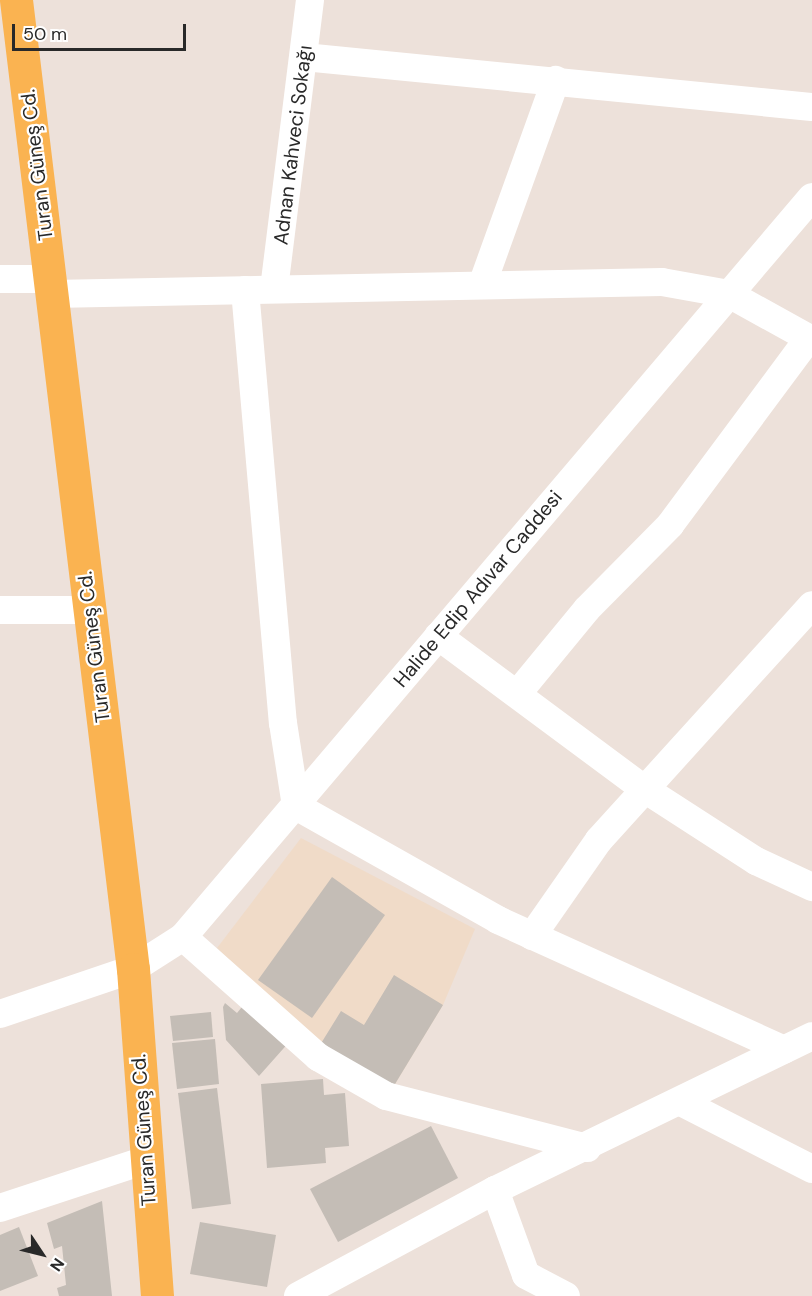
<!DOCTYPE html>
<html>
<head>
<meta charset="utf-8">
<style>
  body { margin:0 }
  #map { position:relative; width:812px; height:1296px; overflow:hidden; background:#ede1da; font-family:"DM Sans",sans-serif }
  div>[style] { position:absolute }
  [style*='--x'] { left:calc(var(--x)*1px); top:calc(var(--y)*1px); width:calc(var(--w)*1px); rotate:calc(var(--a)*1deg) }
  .education>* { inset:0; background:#f0dbc8 }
  .building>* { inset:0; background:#c4bdb6 }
  .minor>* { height:28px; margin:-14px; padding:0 14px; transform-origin:14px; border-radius:14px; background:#fff }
  .major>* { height:33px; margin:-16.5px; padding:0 16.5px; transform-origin:16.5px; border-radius:16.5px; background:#fab351 }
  span { translate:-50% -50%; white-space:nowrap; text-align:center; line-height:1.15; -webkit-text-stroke:4.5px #fff; paint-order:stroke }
  .street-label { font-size:20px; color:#292929 }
  .north { position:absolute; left:12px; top:1224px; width:60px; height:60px; -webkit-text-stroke:4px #fff; paint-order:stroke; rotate:125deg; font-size:16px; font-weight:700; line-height:24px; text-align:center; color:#292929 }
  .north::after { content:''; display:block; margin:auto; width:21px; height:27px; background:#292929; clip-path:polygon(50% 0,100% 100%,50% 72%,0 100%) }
  .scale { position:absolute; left:12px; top:24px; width:174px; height:27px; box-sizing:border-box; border:3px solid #292929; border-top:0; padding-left:8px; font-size:18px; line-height:21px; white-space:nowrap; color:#292929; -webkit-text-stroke:4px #fff; paint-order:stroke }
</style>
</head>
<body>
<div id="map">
  <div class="education">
    <i style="clip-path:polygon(301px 838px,475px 929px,443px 1005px,392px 1089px,313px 1041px,217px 948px)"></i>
  </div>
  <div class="building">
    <i style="clip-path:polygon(332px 877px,385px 915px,312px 1018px,258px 980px)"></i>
    <i style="clip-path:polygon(394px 975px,443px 1005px,392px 1089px,320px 1045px,341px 1011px,364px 1025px)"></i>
    <i style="clip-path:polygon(246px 1002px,291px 1040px,259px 1076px,226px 1040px,223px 1007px,225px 1003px,237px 1013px)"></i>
    <i style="clip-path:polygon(211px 1012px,213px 1037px,173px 1041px,170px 1016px)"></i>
    <i style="clip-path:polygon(215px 1039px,219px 1084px,177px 1089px,172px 1043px)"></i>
    <i style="clip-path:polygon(323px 1079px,324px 1095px,345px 1093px,349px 1146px,325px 1148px,326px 1163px,267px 1168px,261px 1084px)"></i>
    <i style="clip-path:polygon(217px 1088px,231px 1204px,192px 1209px,178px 1093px)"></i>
    <i style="clip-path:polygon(431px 1126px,458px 1178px,338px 1242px,310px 1189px)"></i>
    <i style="clip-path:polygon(102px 1201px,112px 1296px,59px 1296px,57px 1288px,66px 1285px,62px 1246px,54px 1249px,47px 1223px)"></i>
    <i style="clip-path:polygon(200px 1222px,276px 1235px,267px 1287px,190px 1274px)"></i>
    <i style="clip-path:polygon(19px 1227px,38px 1276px,0 1291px,0 1235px)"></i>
  </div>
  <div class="minor">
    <i style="--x:304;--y:57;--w:510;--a:5.62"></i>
    <i style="--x:0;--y:279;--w:50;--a:0"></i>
    <i style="--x:482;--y:285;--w:218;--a:-70.2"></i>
    <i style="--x:274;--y:289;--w:291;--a:-82.9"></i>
    <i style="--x:245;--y:290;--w:435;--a:85"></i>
    <i style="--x:283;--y:723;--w:84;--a:81.1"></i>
    <i style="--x:296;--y:806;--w:232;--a:29.4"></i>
    <i style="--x:498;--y:920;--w:314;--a:24.4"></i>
    <i style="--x:52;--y:294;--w:610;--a:-1.13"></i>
    <i style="--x:662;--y:282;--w:68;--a:10.2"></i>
    <i style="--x:729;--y:294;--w:95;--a:29"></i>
    <i style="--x:0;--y:610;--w:89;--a:0"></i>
    <i style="--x:438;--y:636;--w:255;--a:36.6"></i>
    <i style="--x:643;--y:788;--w:135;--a:32.9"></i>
    <i style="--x:756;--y:861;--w:62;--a:24.9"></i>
    <i style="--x:517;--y:694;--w:110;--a:-50.5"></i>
    <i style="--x:587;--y:609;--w:118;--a:-45.3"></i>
    <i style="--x:670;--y:525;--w:233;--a:-53.4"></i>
    <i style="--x:532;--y:936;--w:117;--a:-55.1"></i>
    <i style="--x:599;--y:840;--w:317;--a:-47.8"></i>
    <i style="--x:183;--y:937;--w:181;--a:41.6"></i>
    <i style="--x:318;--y:1057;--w:78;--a:29.8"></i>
    <i style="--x:386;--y:1096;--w:208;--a:14.5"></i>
    <i style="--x:0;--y:1014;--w:140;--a:-18.7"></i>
    <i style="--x:133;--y:969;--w:59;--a:-32.6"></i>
    <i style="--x:183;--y:937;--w:971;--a:-49.64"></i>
    <i style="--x:683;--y:1103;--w:145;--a:27.1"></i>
    <i style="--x:495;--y:1190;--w:90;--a:70"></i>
    <i style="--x:526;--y:1275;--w:45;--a:27.7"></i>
    <i style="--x:0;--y:1208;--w:154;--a:-18.2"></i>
    <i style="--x:298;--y:1296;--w:224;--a:-28.3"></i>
    <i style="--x:495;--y:1190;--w:352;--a:-25.9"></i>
  </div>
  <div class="major">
    <i style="--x:16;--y:0;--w:976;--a:83.12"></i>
    <i style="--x:133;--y:969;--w:328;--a:85.8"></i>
  </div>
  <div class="street-label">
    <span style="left:293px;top:145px;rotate:-83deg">Adnan Kahveci Sokağı</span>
    <span style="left:37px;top:165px;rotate:-97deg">Turan Güneş Cd.</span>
    <span style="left:478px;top:589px;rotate:-50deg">Halide Edip Adıvar Caddesi</span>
    <span style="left:94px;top:647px;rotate:-97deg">Turan Güneş Cd.</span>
    <span style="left:144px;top:1130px;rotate:-94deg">Turan Güneş Cd.</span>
  </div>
  <div class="north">N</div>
  <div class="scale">50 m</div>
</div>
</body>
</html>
